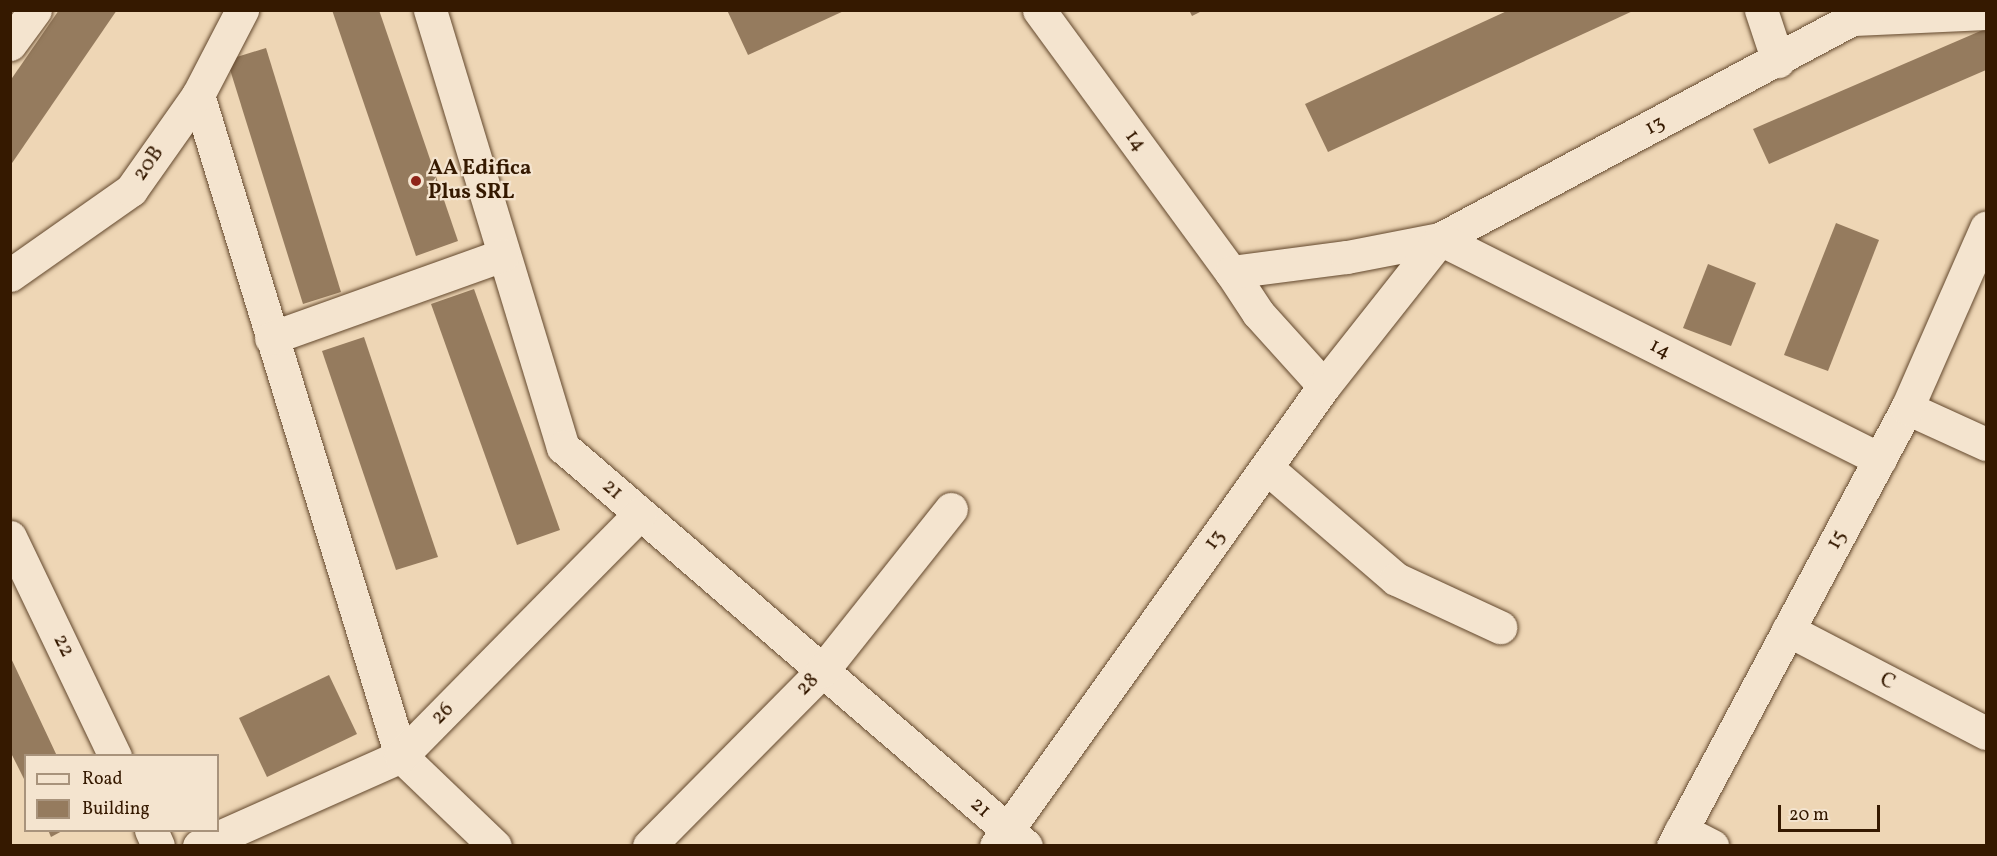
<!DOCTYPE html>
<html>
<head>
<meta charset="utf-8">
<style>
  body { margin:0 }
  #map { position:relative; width:1997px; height:856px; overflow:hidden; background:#eed6b5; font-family:Vollkorn,serif }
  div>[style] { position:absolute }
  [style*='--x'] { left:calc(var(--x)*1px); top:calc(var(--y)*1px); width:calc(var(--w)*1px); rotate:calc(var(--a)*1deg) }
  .building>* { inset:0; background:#957b5e }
  .roads { filter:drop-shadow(0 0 2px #63482d) drop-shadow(0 0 2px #63482d) }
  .minor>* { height:33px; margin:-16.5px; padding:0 16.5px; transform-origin:16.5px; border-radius:16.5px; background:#f4e4cf }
  .dots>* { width:16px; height:16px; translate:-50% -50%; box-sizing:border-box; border:3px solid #f4e4cf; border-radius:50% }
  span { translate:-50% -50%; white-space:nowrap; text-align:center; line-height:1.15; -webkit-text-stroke:4.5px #f4e4cf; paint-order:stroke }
  .street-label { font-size:21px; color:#351900 }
  .poi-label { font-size:21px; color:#351900; font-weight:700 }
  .left { translate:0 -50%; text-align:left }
  .frame { position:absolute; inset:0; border:12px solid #351900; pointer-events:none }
  .legend { position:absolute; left:24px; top:754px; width:195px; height:78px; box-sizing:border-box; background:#f4e4cf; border:2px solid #a8937c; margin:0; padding:8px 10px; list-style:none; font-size:18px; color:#351900 }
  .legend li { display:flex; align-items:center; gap:12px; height:30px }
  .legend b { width:30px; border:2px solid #a8937c }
  .scale { position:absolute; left:1778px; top:805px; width:102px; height:27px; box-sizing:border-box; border:3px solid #351900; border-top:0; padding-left:8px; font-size:18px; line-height:21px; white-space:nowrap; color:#351900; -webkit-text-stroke:4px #f4e4cf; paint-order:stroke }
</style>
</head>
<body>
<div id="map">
  <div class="building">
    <i style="clip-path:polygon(59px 10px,117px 10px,10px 166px,10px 81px)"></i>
    <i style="clip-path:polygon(332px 10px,379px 10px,458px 241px,416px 256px)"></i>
    <i style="clip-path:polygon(727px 10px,846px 10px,748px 55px)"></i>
    <i style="clip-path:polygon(1189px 10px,1204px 10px,1192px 16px)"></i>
    <i style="clip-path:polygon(1509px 10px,1635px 10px,1328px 152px,1305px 104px)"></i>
    <i style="clip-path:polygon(1985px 29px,1986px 70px,1769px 164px,1753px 129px)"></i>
    <i style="clip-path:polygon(266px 48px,341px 292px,303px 304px,227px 60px)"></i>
    <i style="clip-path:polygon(1836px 223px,1879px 240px,1828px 371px,1784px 355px)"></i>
    <i style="clip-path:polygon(1708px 264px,1756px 283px,1731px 346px,1683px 328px)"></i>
    <i style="clip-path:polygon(474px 289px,560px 530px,517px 545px,431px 304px)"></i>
    <i style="clip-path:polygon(364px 337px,438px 557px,396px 570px,322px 351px)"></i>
    <i style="clip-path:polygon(10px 656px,57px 756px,26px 756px,26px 783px,10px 751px)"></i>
    <i style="clip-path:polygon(329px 675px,357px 734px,267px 777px,239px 718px)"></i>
    <i style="clip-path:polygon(48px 830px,64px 830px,51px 837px)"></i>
  </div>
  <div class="roads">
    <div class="minor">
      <i style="--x:430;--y:10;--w:457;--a:73.1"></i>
      <i style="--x:563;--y:447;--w:611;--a:40.75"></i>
      <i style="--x:1039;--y:10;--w:325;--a:53.8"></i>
      <i style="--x:1231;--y:272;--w:49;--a:56.6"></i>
      <i style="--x:1258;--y:313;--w:98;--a:47.9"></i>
      <i style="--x:1761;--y:10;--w:54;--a:71.6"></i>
      <i style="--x:1854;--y:19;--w:132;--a:-2.6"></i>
      <i style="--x:10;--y:44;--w:42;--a:-53.7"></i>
      <i style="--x:198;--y:95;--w:691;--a:72.93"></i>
      <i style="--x:401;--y:756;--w:130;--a:43.8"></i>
      <i style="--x:1231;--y:272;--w:117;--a:-7.4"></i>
      <i style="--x:1347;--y:257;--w:95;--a:-11"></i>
      <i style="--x:1440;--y:239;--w:486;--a:-28.1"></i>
      <i style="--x:10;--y:275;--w:148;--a:-35.1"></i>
      <i style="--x:131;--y:190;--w:116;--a:-54.8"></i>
      <i style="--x:198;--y:95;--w:96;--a:-62.6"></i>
      <i style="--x:271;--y:338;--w:246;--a:-19.7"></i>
      <i style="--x:1907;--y:408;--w:87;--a:24.5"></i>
      <i style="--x:1267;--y:468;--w:170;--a:40.7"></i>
      <i style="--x:1396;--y:579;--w:115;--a:24.8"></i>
      <i style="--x:10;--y:537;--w:243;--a:64.4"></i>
      <i style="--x:1788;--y:630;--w:223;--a:27.5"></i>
      <i style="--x:151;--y:830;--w:17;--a:66"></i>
      <i style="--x:1681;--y:830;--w:35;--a:27"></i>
      <i style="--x:199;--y:846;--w:221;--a:-24"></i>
      <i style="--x:401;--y:756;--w:340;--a:-45.4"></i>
      <i style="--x:649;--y:846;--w:246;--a:-45.3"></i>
      <i style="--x:822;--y:671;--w:207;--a:-51.5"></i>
      <i style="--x:996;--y:846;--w:565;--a:-54.51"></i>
      <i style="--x:1324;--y:386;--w:187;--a:-51.7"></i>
      <i style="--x:1440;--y:239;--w:492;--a:26.6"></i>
      <i style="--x:1673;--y:846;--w:497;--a:-61.9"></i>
      <i style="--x:1907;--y:408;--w:197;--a:-66.3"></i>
    </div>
  </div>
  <div class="dots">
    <i style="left:416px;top:181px;background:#8f2418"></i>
  </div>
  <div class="street-label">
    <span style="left:1655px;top:126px;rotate:-28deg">13</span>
    <span style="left:1135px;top:141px;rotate:54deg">14</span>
    <span style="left:149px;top:164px;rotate:-55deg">20B</span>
    <span style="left:1660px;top:349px;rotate:27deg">14</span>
    <span style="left:612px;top:490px;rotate:41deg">21</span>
    <span style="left:1215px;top:540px;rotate:-54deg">13</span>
    <span style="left:1837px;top:540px;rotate:-62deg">15</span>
    <span style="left:63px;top:646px;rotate:64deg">22</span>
    <span style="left:1887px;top:682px;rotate:28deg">C</span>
    <span style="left:808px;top:685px;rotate:-45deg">28</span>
    <span style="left:443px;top:714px;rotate:-45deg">26</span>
    <span style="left:980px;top:808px;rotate:41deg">21</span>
  </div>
  <div class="poi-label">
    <span class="left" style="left:428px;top:181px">AA Edifica<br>Plus SRL</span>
  </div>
  <div class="frame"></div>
  <ul class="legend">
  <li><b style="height:8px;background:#f4e4cf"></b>Road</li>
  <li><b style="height:16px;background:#957b5e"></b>Building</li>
  </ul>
  <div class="scale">20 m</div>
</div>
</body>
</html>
